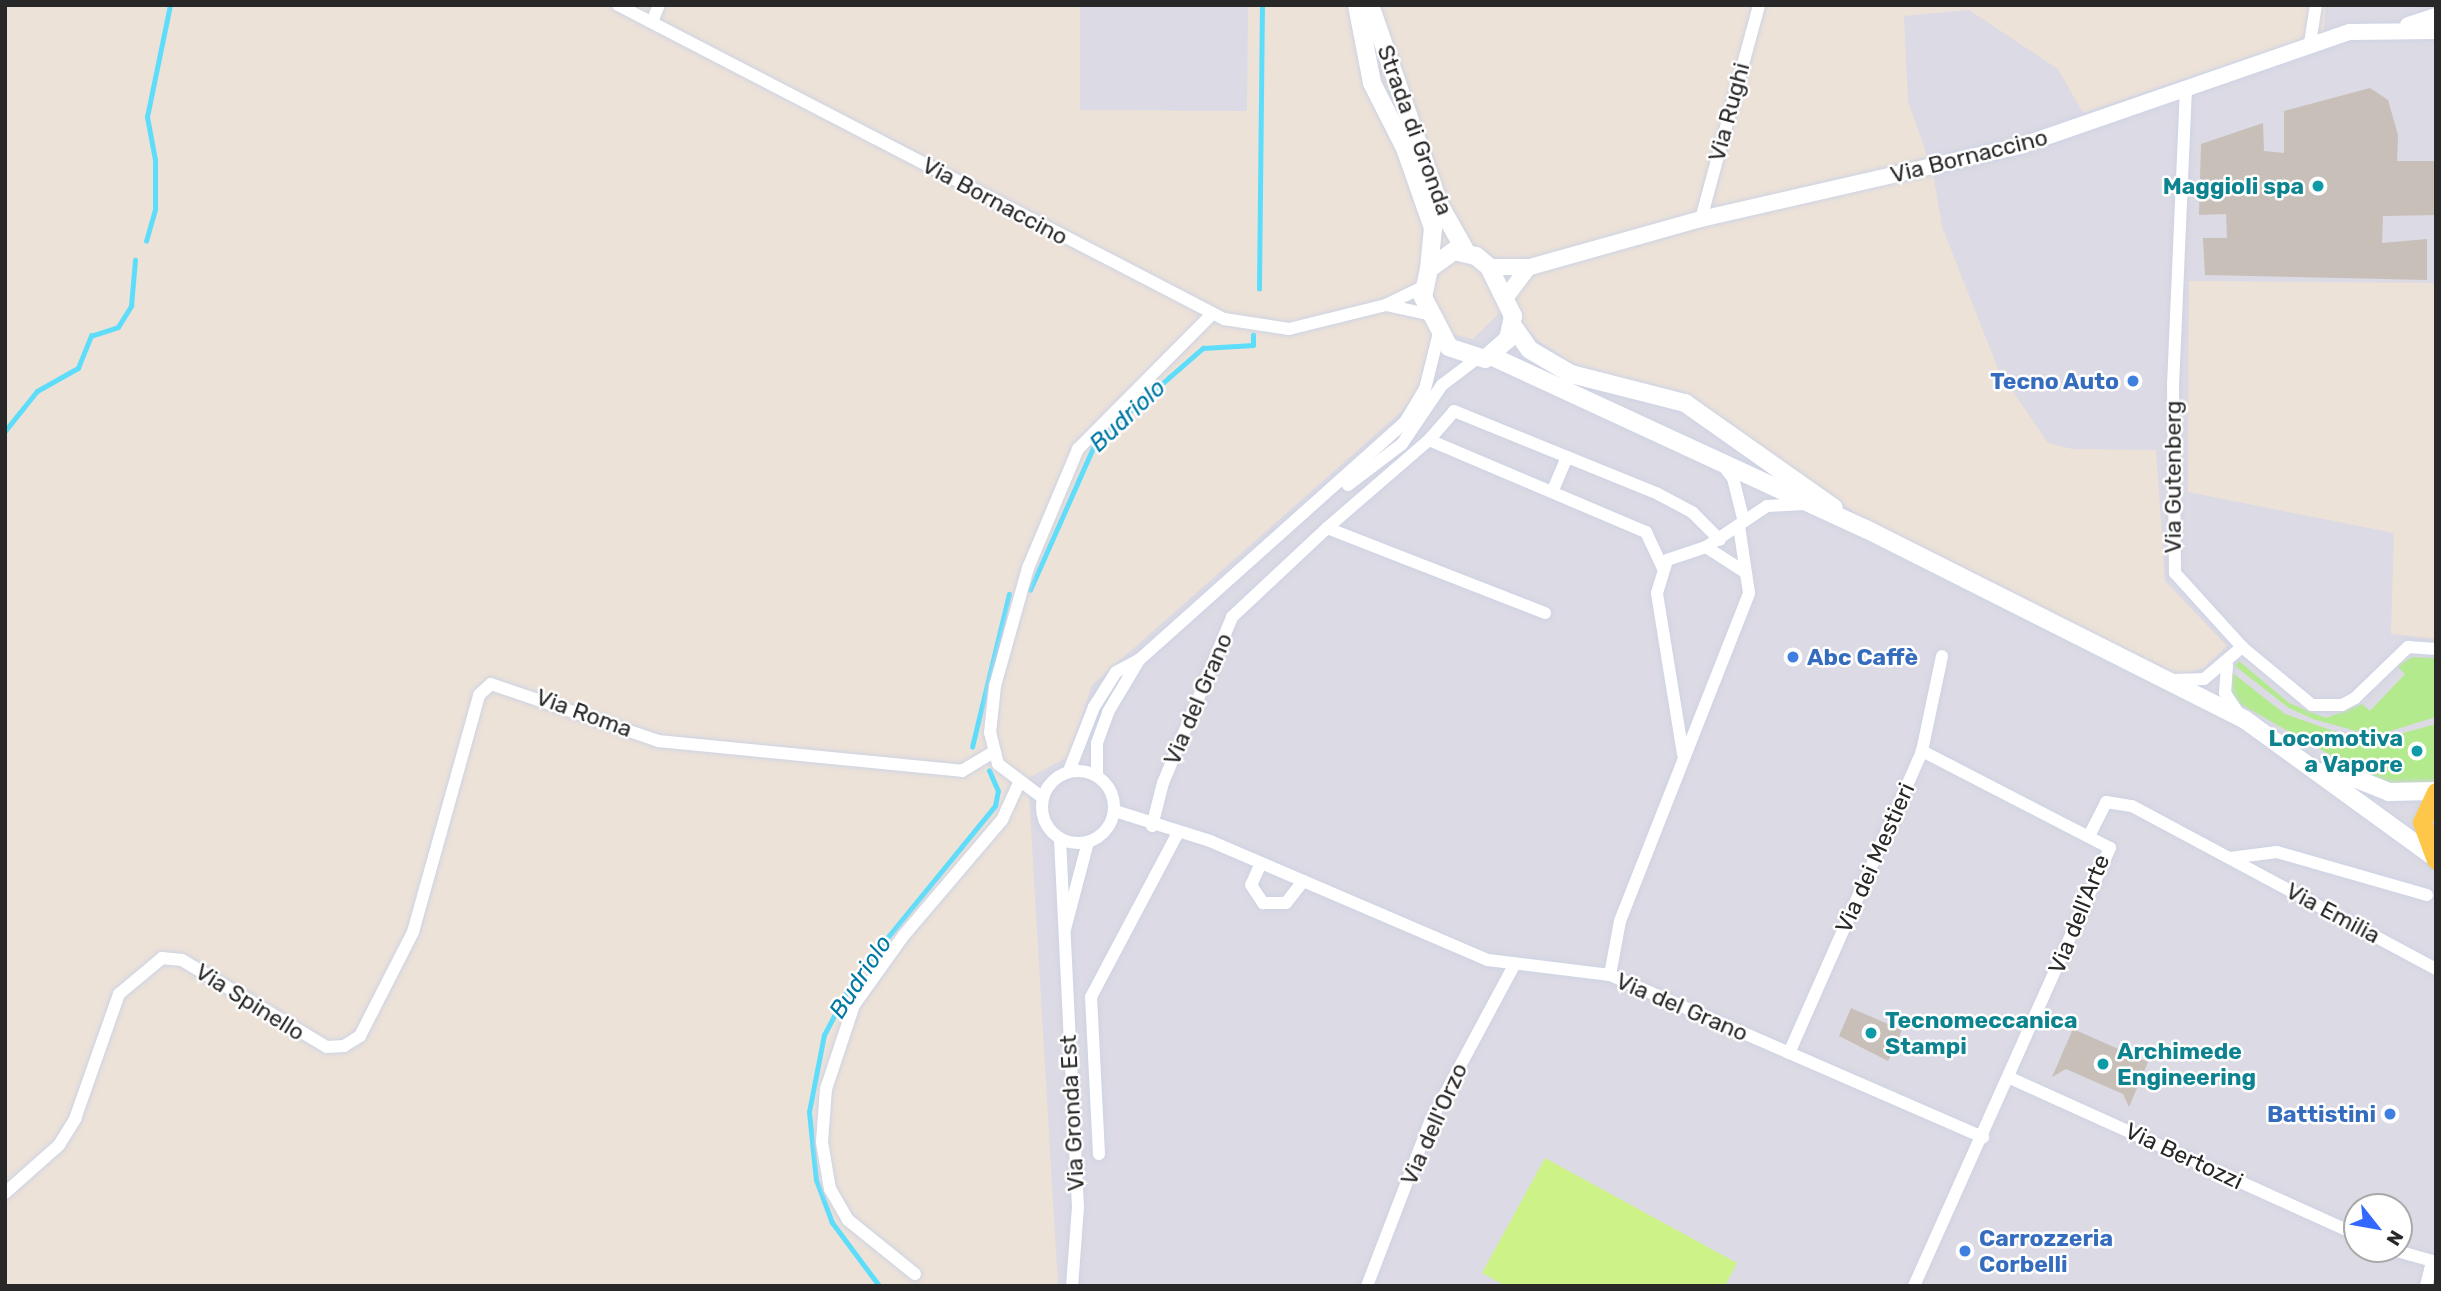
<!DOCTYPE html>
<html>
<head>
<meta charset="utf-8">
<style>
  body { margin:0 }
  #map { position:relative; width:2441px; height:1291px; overflow:hidden; background:#ede2d8; font-family:Rubik,sans-serif }
  div>[style] { position:absolute }
  [style*='--x'] { left:calc(var(--x)*1px); top:calc(var(--y)*1px); width:calc(var(--w)*1px); rotate:calc(var(--a)*1deg) }
  .industrial>* { inset:0; background:#dcdae4 }
  .green>* { inset:0; background:#b4ea8e }
  .pitch>* { inset:0; background:#cdf388 }
  .stream>* { height:4.5px; margin:-2.25px; padding:0 2.25px; transform-origin:2.25px; border-radius:2.25px; background:#5eddfb }
  .building>* { inset:0; background:#c7bfb8 }
  .roads { filter:drop-shadow(0 0 2px #cdd3e3) drop-shadow(0 0 2px #cdd3e3) }
  .minor>* { height:12px; margin:-6px; padding:0 6px; transform-origin:6px; border-radius:6px; background:#fff }
  .minor>.ring { margin:-6px; padding:0; box-sizing:content-box; background:none; border:12px solid #fff; border-radius:50% }
  .tertiary>* { height:16px; margin:-8px; padding:0 8px; transform-origin:8px; border-radius:8px; background:#fff }
  .secondary>* { height:18px; margin:-9px; padding:0 9px; transform-origin:9px; border-radius:9px; background:#fff }
  .primary>* { height:19px; margin:-9.5px; padding:0 9.5px; transform-origin:9.5px; border-radius:9.5px; background:#ffc74a }
  .dots>* { width:19px; height:19px; translate:-50% -50%; box-sizing:border-box; border:4px solid #fff; border-radius:50% }
  span { translate:-50% -50%; white-space:nowrap; text-align:center; line-height:1.15; -webkit-text-stroke:5px #fff; paint-order:stroke }
  .street-label { font-size:23px; color:#282828 }
  .culture-label { font-size:23px; color:#0d838f; font-weight:700 }
  .right { translate:-100% -50%; text-align:right }
  .left { translate:0 -50%; text-align:left }
  .shop-label { font-size:23px; color:#366cbe; font-weight:700 }
  .water-label { font-size:24px; color:#0078a4; font-style:italic }
  .frame { position:absolute; inset:0; border:7px solid #282828; pointer-events:none }
  .north { position:absolute; left:2343px; top:1193px; width:70px; height:70px; box-sizing:border-box; background:#fff; border:2px solid #a9a9a9; border-radius:50%; rotate:121deg; font-size:19px; font-weight:700; line-height:28px; text-align:center; color:#282828 }
  .north::after { content:''; display:block; margin:auto; width:24px; height:32px; background:#3268ff; clip-path:polygon(50% 0,100% 100%,50% 72%,0 100%) }
</style>
</head>
<body>
<div id="map">
  <div class="industrial">
    <i style="clip-path:polygon(1080px 5px,1248px 5px,1247px 111px,1080px 110px)"></i>
    <i style="clip-path:polygon(evenodd,2326px 5px,2436px 5px,2436px 283px,2189px 281px,2188px 492px,2394px 533px,2391px 634px,2436px 639px,2436px 1286px,1058px 1286px,1028px 778px,1068px 757px,1092px 685px,1401px 412px,1421px 386px,1435px 330px,1473px 339px,1507px 305px,1536px 339px,1571px 363px,1690px 400px,1873px 525px,2178px 675px,2204px 668px,2227px 646px,2165px 581px,2156px 450px,2072px 449px,2048px 443px,1999px 371px,1942px 227px,1933px 173px,1908px 101px,1904px 16px,1969px 10px,2058px 69px,2083px 113px,2324px 32px,2326px 5px,2357px 1207px,2399px 1207px,2399px 1249px,2357px 1249px,2357px 1207px)"></i>
  </div>
  <div class="green">
    <i style="clip-path:polygon(2412px 657px,2436px 658px,2436px 717px,2374px 736px,2313px 719px,2289px 708px,2235px 666px,2239px 661px,2289px 703px,2326px 718px,2362px 704px,2370px 711px,2405px 674px,2397px 666px)"></i>
    <i style="clip-path:polygon(2230px 671px,2285px 714px,2367px 743px,2436px 724px,2436px 779px,2425px 785px,2384px 785px,2231px 699px)"></i>
  </div>
  <div class="pitch">
    <i style="clip-path:polygon(1545px 1158px,1737px 1263px,1725px 1286px,1506px 1286px,1482px 1273px)"></i>
  </div>
  <div class="stream">
    <i style="--x:146;--y:241;--w:33;--a:-74"></i>
    <i style="--x:155;--y:209;--w:49;--a:-90"></i>
    <i style="--x:155;--y:160;--w:44;--a:-100.5"></i>
    <i style="--x:147;--y:117;--w:114;--a:-78.4"></i>
    <i style="--x:1259;--y:289;--w:284;--a:-89.4"></i>
    <i style="--x:5;--y:431;--w:51;--a:-51.3"></i>
    <i style="--x:37;--y:391;--w:47;--a:-29.3"></i>
    <i style="--x:78;--y:368;--w:35;--a:-68"></i>
    <i style="--x:91;--y:336;--w:28;--a:-18"></i>
    <i style="--x:118;--y:327;--w:25;--a:-58"></i>
    <i style="--x:131;--y:306;--w:46;--a:-85"></i>
    <i style="--x:1030;--y:590;--w:163;--a:-66.1"></i>
    <i style="--x:1096;--y:441;--w:142;--a:-41"></i>
    <i style="--x:1203;--y:348;--w:50;--a:-3.4"></i>
    <i style="--x:1253;--y:345;--w:10;--a:-90"></i>
    <i style="--x:972;--y:747;--w:157;--a:-76.4"></i>
    <i style="--x:879;--y:1286;--w:79;--a:-126.7"></i>
    <i style="--x:832;--y:1223;--w:46;--a:-110.4"></i>
    <i style="--x:816;--y:1180;--w:68;--a:-95.9"></i>
    <i style="--x:809;--y:1112;--w:78;--a:-79"></i>
    <i style="--x:824;--y:1035;--w:62;--a:-62.2"></i>
    <i style="--x:853;--y:980;--w:225;--a:-50.8"></i>
    <i style="--x:995;--y:806;--w:15;--a:-79"></i>
    <i style="--x:998;--y:791;--w:22;--a:-114"></i>
  </div>
  <div class="building">
    <i style="clip-path:polygon(2370px 88px,2388px 100px,2398px 135px,2397px 161px,2436px 161px,2436px 215px,2383px 216px,2382px 243px,2427px 239px,2427px 280px,2205px 275px,2203px 238px,2227px 238px,2226px 214px,2199px 215px,2201px 144px,2263px 123px,2264px 151px,2284px 153px,2284px 111px)"></i>
    <i style="clip-path:polygon(1851px 1008px,1902px 1030px,1888px 1061px,1839px 1036px)"></i>
    <i style="clip-path:polygon(2073px 1029px,2148px 1062px,2129px 1107px,2123px 1094px,2066px 1069px,2052px 1077px)"></i>
  </div>
  <div class="roads">
    <div class="minor">
      <i style="--x:618;--y:5;--w:683;--a:27.39"></i>
      <i style="--x:1224;--y:319;--w:66;--a:8.7"></i>
      <i style="--x:1289;--y:329;--w:100;--a:-13.9"></i>
      <i style="--x:652;--y:22;--w:18;--a:-68"></i>
      <i style="--x:2310;--y:43;--w:38;--a:-81"></i>
      <i style="--x:2186;--y:88;--w:295;--a:92.5"></i>
      <i style="--x:2173;--y:383;--w:190;--a:89.4"></i>
      <i style="--x:2175;--y:573;--w:100;--a:47.8"></i>
      <i style="--x:2242;--y:647;--w:91;--a:39.6"></i>
      <i style="--x:2312;--y:705;--w:30;--a:0"></i>
      <i style="--x:2342;--y:705;--w:15;--a:-28"></i>
      <i style="--x:2355;--y:698;--w:74;--a:-43.9"></i>
      <i style="--x:2408;--y:647;--w:28;--a:4"></i>
      <i style="--x:1701;--y:219;--w:222;--a:-74.8"></i>
      <i style="--x:1423;--y:287;--w:41;--a:154.1"></i>
      <i style="--x:1386;--y:305;--w:47;--a:12.3"></i>
      <i style="--x:1429;--y:440;--w:38;--a:-49"></i>
      <i style="--x:1454;--y:411;--w:220;--a:22.1"></i>
      <i style="--x:1658;--y:494;--w:40;--a:28"></i>
      <i style="--x:1693;--y:513;--w:38;--a:45"></i>
      <i style="--x:1722;--y:464;--w:18;--a:52"></i>
      <i style="--x:1733;--y:478;--w:41;--a:76"></i>
      <i style="--x:1348;--y:485;--w:68;--a:-37.2"></i>
      <i style="--x:1402;--y:444;--w:71;--a:-55.9"></i>
      <i style="--x:1442;--y:385;--w:41;--a:-37.1"></i>
      <i style="--x:1553;--y:490;--w:36;--a:-67"></i>
      <i style="--x:1327;--y:528;--w:135;--a:-40.8"></i>
      <i style="--x:1429;--y:440;--w:236;--a:23"></i>
      <i style="--x:1646;--y:532;--w:40;--a:65"></i>
      <i style="--x:1706;--y:547;--w:46;--a:32.7"></i>
      <i style="--x:2227;--y:665;--w:28;--a:94"></i>
      <i style="--x:2225;--y:693;--w:24;--a:57"></i>
      <i style="--x:2175;--y:680;--w:29;--a:-2"></i>
      <i style="--x:2204;--y:679;--w:50;--a:-40.1"></i>
      <i style="--x:1683;--y:754;--w:163;--a:-99.2"></i>
      <i style="--x:1657;--y:593;--w:34;--a:-73"></i>
      <i style="--x:1667;--y:560;--w:41;--a:-18.4"></i>
      <i style="--x:1706;--y:547;--w:73;--a:-33.9"></i>
      <i style="--x:1767;--y:506;--w:38;--a:-3"></i>
      <i class="ring" style="left:1042px;top:771px;width:60px;height:60px"></i>
      <i style="--x:1069;--y:771;--w:69;--a:-68.7"></i>
      <i style="--x:1094;--y:707;--w:41;--a:-57.8"></i>
      <i style="--x:1116;--y:672;--w:26;--a:-28"></i>
      <i style="--x:1097;--y:775;--w:32;--a:-90"></i>
      <i style="--x:1097;--y:743;--w:33;--a:-70"></i>
      <i style="--x:1108;--y:712;--w:61;--a:-59.2"></i>
      <i style="--x:1139;--y:660;--w:357;--a:-41.8"></i>
      <i style="--x:1405;--y:422;--w:39;--a:-59"></i>
      <i style="--x:1425;--y:389;--w:58;--a:-76"></i>
      <i style="--x:1043;--y:798;--w:56;--a:-142.9"></i>
      <i style="--x:998;--y:764;--w:32;--a:-104"></i>
      <i style="--x:990;--y:733;--w:47;--a:-83.9"></i>
      <i style="--x:995;--y:686;--w:123;--a:-74.4"></i>
      <i style="--x:1028;--y:568;--w:129;--a:-67.2"></i>
      <i style="--x:1078;--y:449;--w:190;--a:-45.2"></i>
      <i style="--x:1115;--y:811;--w:100;--a:17.5"></i>
      <i style="--x:1210;--y:841;--w:302;--a:23.2"></i>
      <i style="--x:1488;--y:960;--w:123;--a:7"></i>
      <i style="--x:1610;--y:975;--w:407;--a:23.5"></i>
      <i style="--x:1152;--y:826;--w:44;--a:-75.7"></i>
      <i style="--x:1163;--y:783;--w:180;--a:-67.4"></i>
      <i style="--x:1232;--y:617;--w:130;--a:-43.1"></i>
      <i style="--x:1327;--y:528;--w:234;--a:21.3"></i>
      <i style="--x:2089;--y:836;--w:38;--a:-63"></i>
      <i style="--x:2106;--y:802;--w:26;--a:9"></i>
      <i style="--x:2132;--y:806;--w:345;--a:28.2"></i>
      <i style="--x:1060;--y:839;--w:368;--a:87.2"></i>
      <i style="--x:1078;--y:1207;--w:79;--a:94.3"></i>
      <i style="--x:2230;--y:858;--w:47;--a:-7.3"></i>
      <i style="--x:2277;--y:852;--w:156;--a:16"></i>
      <i style="--x:1261;--y:863;--w:24;--a:114"></i>
      <i style="--x:1251;--y:885;--w:22;--a:56"></i>
      <i style="--x:1263;--y:903;--w:23;--a:0"></i>
      <i style="--x:1286;--y:903;--w:28;--a:-52"></i>
      <i style="--x:1065;--y:929;--w:90;--a:-75.2"></i>
      <i style="--x:1610;--y:975;--w:55;--a:-79.5"></i>
      <i style="--x:1620;--y:921;--w:352;--a:-68.5"></i>
      <i style="--x:1749;--y:593;--w:68;--a:-98.5"></i>
      <i style="--x:1789;--y:1053;--w:330;--a:-66.2"></i>
      <i style="--x:1922;--y:751;--w:97;--a:-78.1"></i>
      <i style="--x:2010;--y:1078;--w:381;--a:24.3"></i>
      <i style="--x:1099;--y:1154;--w:157;--a:-92.9"></i>
      <i style="--x:1091;--y:997;--w:186;--a:-62.1"></i>
      <i style="--x:5;--y:1193;--w:72;--a:-41.6"></i>
      <i style="--x:59;--y:1145;--w:31;--a:-58"></i>
      <i style="--x:75;--y:1119;--w:133;--a:-70.6"></i>
      <i style="--x:119;--y:994;--w:56;--a:-39.9"></i>
      <i style="--x:162;--y:958;--w:20;--a:6"></i>
      <i style="--x:182;--y:960;--w:169;--a:31"></i>
      <i style="--x:327;--y:1047;--w:17;--a:-3"></i>
      <i style="--x:344;--y:1046;--w:19;--a:-32"></i>
      <i style="--x:360;--y:1036;--w:117;--a:-63"></i>
      <i style="--x:413;--y:932;--w:246;--a:-74.4"></i>
      <i style="--x:479;--y:695;--w:16;--a:-43"></i>
      <i style="--x:491;--y:684;--w:176;--a:18.8"></i>
      <i style="--x:658;--y:741;--w:305;--a:5.6"></i>
      <i style="--x:962;--y:771;--w:35;--a:-31"></i>
      <i style="--x:2390;--y:1249;--w:48;--a:15.8"></i>
      <i style="--x:915;--y:1274;--w:86;--a:-141.1"></i>
      <i style="--x:848;--y:1220;--w:36;--a:-120"></i>
      <i style="--x:830;--y:1189;--w:48;--a:-99.7"></i>
      <i style="--x:822;--y:1142;--w:53;--a:-85.7"></i>
      <i style="--x:826;--y:1089;--w:89;--a:-71.6"></i>
      <i style="--x:854;--y:1005;--w:86;--a:-54.5"></i>
      <i style="--x:904;--y:935;--w:151;--a:-49.6"></i>
      <i style="--x:1002;--y:820;--w:41;--a:-65.3"></i>
      <i style="--x:1367;--y:1286;--w:176;--a:-69"></i>
      <i style="--x:1430;--y:1122;--w:176;--a:-61.8"></i>
      <i style="--x:1914;--y:1286;--w:480;--a:-65.9"></i>
      <i style="--x:2110;--y:848;--w:212;--a:-152.7"></i>
      <i style="--x:2426;--y:1286;--w:25;--a:-76"></i>
    </div>
    <div class="tertiary">
      <i style="--x:2408;--y:25;--w:29;--a:-18"></i>
      <i style="--x:1489;--y:267;--w:41;--a:0"></i>
      <i style="--x:1530;--y:267;--w:178;--a:-15.7"></i>
      <i style="--x:1701;--y:219;--w:330;--a:-12.9"></i>
      <i style="--x:2023;--y:145;--w:346;--a:-19.1"></i>
      <i style="--x:2350;--y:32;--w:86;--a:-0.7"></i>
      <i style="--x:1506;--y:297;--w:36;--a:-53"></i>
    </div>
    <div class="secondary">
      <i style="--x:1357;--y:5;--w:79;--a:79.1"></i>
      <i style="--x:1372;--y:83;--w:73;--a:63.1"></i>
      <i style="--x:1405;--y:148;--w:85;--a:70.7"></i>
      <i style="--x:1433;--y:228;--w:41;--a:95.6"></i>
      <i style="--x:1370;--y:5;--w:211;--a:70.9"></i>
      <i style="--x:1439;--y:204;--w:55;--a:60.6"></i>
      <i style="--x:1454;--y:251;--w:23;--a:13"></i>
      <i style="--x:1476;--y:256;--w:17;--a:40"></i>
      <i style="--x:1489;--y:267;--w:55;--a:63.9"></i>
      <i style="--x:1513;--y:316;--w:24;--a:102"></i>
      <i style="--x:1508;--y:339;--w:30;--a:139"></i>
      <i style="--x:1485;--y:359;--w:38;--a:-162"></i>
      <i style="--x:1449;--y:347;--w:56;--a:-117.5"></i>
      <i style="--x:1423;--y:297;--w:29;--a:-78"></i>
      <i style="--x:1429;--y:269;--w:31;--a:-36"></i>
      <i style="--x:1513;--y:326;--w:29;--a:55"></i>
      <i style="--x:1530;--y:350;--w:48;--a:30.3"></i>
      <i style="--x:1571;--y:374;--w:118;--a:14.3"></i>
      <i style="--x:1685;--y:403;--w:182;--a:35.2"></i>
      <i style="--x:1491;--y:356;--w:413;--a:24.8"></i>
      <i style="--x:1866;--y:529;--w:423;--a:26.7"></i>
      <i style="--x:2244;--y:719;--w:231;--a:36"></i>
      <i style="--x:2329;--y:768;--w:65;--a:21.8"></i>
      <i style="--x:2389;--y:792;--w:47;--a:-1.2"></i>
    </div>
    <div class="primary">
      <i style="--x:2436;--y:792;--w:33;--a:115"></i>
      <i style="--x:2422;--y:822;--w:40;--a:69.8"></i>
    </div>
  </div>
  <div class="dots">
    <i style="left:2318px;top:186px;background:#0f9aa8"></i>
    <i style="left:2133px;top:381px;background:#3f7fe0"></i>
    <i style="left:1793px;top:657px;background:#3f7fe0"></i>
    <i style="left:2417px;top:751px;background:#0f9aa8"></i>
    <i style="left:1871px;top:1033px;background:#0f9aa8"></i>
    <i style="left:2103px;top:1064px;background:#0f9aa8"></i>
    <i style="left:2390px;top:1114px;background:#3f7fe0"></i>
    <i style="left:1965px;top:1251px;background:#3f7fe0"></i>
  </div>
  <div class="street-label">
    <span style="left:1729px;top:112px;rotate:-75deg">Via Rughi</span>
    <span style="left:1415px;top:130px;rotate:70deg">Strada di Gronda</span>
    <span style="left:1969px;top:156px;rotate:-14deg">Via Bornaccino</span>
    <span style="left:995px;top:201px;rotate:28deg">Via Bornaccino</span>
    <span style="left:2173px;top:477px;rotate:-90deg">Via Gutenberg</span>
    <span style="left:1198px;top:699px;rotate:-67deg">Via del Grano</span>
    <span style="left:584px;top:713px;rotate:20deg">Via Roma</span>
    <span style="left:1875px;top:858px;rotate:-66deg">Via dei Mestieri</span>
    <span style="left:2333px;top:913px;rotate:28deg">Via Emilia</span>
    <span style="left:2079px;top:914px;rotate:-68deg">Via dell'Arte</span>
    <span style="left:250px;top:1002px;rotate:32deg">Via Spinello</span>
    <span style="left:1682px;top:1007px;rotate:23deg">Via del Grano</span>
    <span style="left:1072px;top:1113px;rotate:-93deg">Via Gronda Est</span>
    <span style="left:1434px;top:1124px;rotate:-66deg">Via dell'Orzo</span>
    <span style="left:2184px;top:1156px;rotate:25deg">Via Bertozzi</span>
  </div>
  <div class="culture-label">
    <span class="right" style="left:2304px;top:186px">Maggioli spa</span>
    <span class="right" style="left:2403px;top:751px">Locomotiva<br>a Vapore</span>
    <span class="left" style="left:1885px;top:1033px">Tecnomeccanica<br>Stampi</span>
    <span class="left" style="left:2117px;top:1064px">Archimede<br>Engineering</span>
  </div>
  <div class="shop-label">
    <span class="right" style="left:2119px;top:381px">Tecno Auto</span>
    <span class="left" style="left:1807px;top:657px">Abc Caffè</span>
    <span class="right" style="left:2376px;top:1114px">Battistini</span>
    <span class="left" style="left:1979px;top:1251px">Carrozzeria<br>Corbelli</span>
  </div>
  <div class="water-label">
    <span style="left:1128px;top:416px;rotate:-43deg">Budriolo</span>
    <span style="left:861px;top:977px;rotate:-57deg">Budriolo</span>
  </div>
  <div class="frame"></div>
  <div class="north">N</div>
</div>
</body>
</html>
